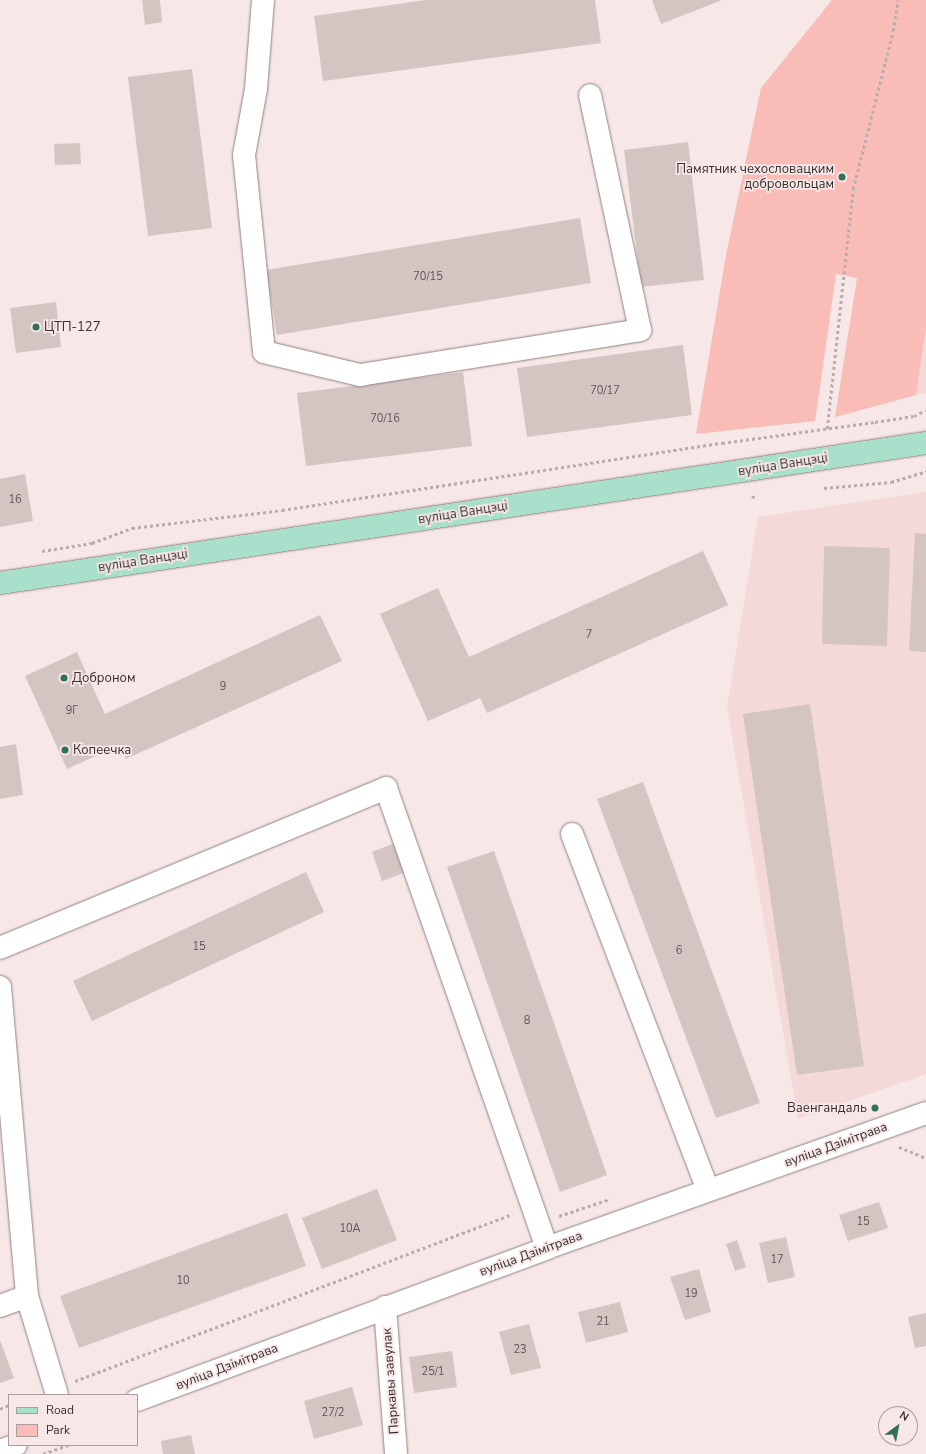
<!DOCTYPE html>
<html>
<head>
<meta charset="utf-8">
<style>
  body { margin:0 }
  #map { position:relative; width:926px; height:1454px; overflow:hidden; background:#f7e7e6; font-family:"Nunito Sans",sans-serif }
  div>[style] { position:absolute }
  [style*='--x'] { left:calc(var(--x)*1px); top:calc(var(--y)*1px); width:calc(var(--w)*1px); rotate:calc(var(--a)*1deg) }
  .built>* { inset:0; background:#f3dad9 }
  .green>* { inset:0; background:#f9bcb7 }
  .building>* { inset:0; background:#d4c5c3 }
  .path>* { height:2.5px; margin-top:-1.25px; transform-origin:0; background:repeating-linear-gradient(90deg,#b9acac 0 3px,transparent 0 6px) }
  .roads { filter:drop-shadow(0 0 1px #908281) drop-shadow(0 0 1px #908281) }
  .minor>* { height:22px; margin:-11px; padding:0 11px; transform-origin:11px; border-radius:11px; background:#fff }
  .major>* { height:22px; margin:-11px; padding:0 11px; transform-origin:11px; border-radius:11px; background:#a8e0cb }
  .dots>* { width:11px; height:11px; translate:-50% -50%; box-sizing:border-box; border:2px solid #f7e7e6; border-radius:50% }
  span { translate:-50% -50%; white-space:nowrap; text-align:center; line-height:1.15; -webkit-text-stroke:3.5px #f7e7e6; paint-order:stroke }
  .number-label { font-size:11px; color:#5d5454 }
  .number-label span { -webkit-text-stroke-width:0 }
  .poi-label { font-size:13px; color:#352f2f }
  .right { translate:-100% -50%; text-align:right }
  .left { translate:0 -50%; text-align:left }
  .street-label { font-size:13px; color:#352f2f }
  .legend { position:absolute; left:8px; top:1394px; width:130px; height:52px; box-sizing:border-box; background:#f7e7e6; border:1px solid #a99d9d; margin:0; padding:5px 7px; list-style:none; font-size:12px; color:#352f2f }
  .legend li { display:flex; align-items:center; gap:8px; height:20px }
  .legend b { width:20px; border:1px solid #a99d9d }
  .north { position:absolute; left:878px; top:1406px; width:40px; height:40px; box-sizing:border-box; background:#f7e7e6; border:1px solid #a99d9d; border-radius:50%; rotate:32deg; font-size:11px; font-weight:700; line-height:16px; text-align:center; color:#352f2f }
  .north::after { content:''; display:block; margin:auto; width:14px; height:18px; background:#326e58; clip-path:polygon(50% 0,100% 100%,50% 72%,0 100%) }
</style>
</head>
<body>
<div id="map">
  <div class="built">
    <i style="clip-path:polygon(926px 329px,926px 393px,916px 395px)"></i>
    <i style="clip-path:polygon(926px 492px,926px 1074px,798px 1119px,727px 707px,758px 517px)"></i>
  </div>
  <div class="green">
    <i style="clip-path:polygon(832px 0,926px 0,926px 329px,916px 395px,835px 417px,857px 278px,836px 274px,815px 421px,696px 434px,726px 255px,761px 88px)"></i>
  </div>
  <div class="building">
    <i style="clip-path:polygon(142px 0,160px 0,162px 22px,145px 25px)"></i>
    <i style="clip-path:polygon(426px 0,595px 0,601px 43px,323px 81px,314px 16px)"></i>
    <i style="clip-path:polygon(652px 0,722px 0,661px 24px)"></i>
    <i style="clip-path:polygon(192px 69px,212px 228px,148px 236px,128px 77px)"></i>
    <i style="clip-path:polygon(688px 142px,704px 280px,641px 287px,624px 150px)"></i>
    <i style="clip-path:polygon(80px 143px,81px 164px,55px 165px,54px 144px)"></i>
    <i style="clip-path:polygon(580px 218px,591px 283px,277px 335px,266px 270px)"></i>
    <i style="clip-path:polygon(56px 302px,61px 347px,16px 353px,10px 308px)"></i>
    <i style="clip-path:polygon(683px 345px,692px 415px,527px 437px,517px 368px)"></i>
    <i style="clip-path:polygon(463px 372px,472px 446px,306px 466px,297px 393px)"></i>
    <i style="clip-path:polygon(25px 474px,33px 521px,0 527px,0 479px)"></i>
    <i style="clip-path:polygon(915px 533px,926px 534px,926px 652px,909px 651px)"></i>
    <i style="clip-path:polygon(824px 546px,890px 548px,887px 646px,822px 644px)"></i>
    <i style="clip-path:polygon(703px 551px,728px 605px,487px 713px,480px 698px,428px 721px,380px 614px,438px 588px,469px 657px)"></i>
    <i style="clip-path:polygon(320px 615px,342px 661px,126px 759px,120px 745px,67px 769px,25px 676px,77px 652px,105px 714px)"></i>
    <i style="clip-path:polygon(810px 704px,864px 1066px,797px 1075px,743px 714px)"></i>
    <i style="clip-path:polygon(16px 744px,23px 795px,0 799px,0 747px)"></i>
    <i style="clip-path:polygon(643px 782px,760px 1103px,716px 1118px,597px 799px)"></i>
    <i style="clip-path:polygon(395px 843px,406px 872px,382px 881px,372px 852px)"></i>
    <i style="clip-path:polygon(494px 851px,607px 1175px,560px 1192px,447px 867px)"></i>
    <i style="clip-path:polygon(306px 872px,324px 912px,92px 1021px,73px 981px)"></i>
    <i style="clip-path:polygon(377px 1189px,397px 1240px,322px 1269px,302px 1218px)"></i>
    <i style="clip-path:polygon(879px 1202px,888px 1228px,848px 1241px,839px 1215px)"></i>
    <i style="clip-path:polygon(287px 1213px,306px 1266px,79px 1348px,60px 1296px)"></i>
    <i style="clip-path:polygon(786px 1237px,795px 1277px,768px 1283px,759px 1243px)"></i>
    <i style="clip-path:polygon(737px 1240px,746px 1267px,735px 1271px,726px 1244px)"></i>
    <i style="clip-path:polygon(699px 1269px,711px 1312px,685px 1320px,670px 1277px)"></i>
    <i style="clip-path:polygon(620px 1302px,628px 1332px,586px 1343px,578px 1312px)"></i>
    <i style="clip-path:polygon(926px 1313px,926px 1346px,915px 1348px,908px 1317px)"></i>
    <i style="clip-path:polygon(529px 1324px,541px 1368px,511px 1375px,499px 1332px)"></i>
    <i style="clip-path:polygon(0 1340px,14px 1378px,0 1383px)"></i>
    <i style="clip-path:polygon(452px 1351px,457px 1387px,414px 1393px,409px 1357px)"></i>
    <i style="clip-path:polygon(352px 1387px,363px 1425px,314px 1439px,304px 1401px)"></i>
    <i style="clip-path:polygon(191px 1435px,195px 1454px,163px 1454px,161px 1441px)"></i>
  </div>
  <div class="path">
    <i style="--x:827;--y:429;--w:241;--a:-83.8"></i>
    <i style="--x:853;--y:189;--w:163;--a:-75.8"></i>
    <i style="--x:893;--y:31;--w:31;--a:-81"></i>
    <i style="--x:824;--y:488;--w:67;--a:-5.1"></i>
    <i style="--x:891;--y:482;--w:37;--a:-17"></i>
    <i style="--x:752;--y:498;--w:6;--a:-51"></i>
    <i style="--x:42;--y:551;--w:51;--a:-9.1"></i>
    <i style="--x:92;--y:543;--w:43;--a:-20.6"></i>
    <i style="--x:132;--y:528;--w:151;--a:-6.8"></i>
    <i style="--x:282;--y:510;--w:445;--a:-8.7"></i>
    <i style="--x:722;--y:443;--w:154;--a:-7.8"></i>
    <i style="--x:875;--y:422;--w:39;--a:-9"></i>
    <i style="--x:914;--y:416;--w:13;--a:-27"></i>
    <i style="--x:899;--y:1147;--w:29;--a:22"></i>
    <i style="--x:559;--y:1216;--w:54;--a:-18.4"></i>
    <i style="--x:75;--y:1381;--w:468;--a:-20.9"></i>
    <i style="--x:0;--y:1409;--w:10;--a:-24"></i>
    <i style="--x:43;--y:1454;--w:27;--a:-20"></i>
  </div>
  <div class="roads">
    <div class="minor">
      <i style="--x:263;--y:0;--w:89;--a:94.5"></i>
      <i style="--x:256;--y:89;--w:67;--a:100.3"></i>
      <i style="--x:244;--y:155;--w:198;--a:84.2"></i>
      <i style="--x:264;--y:352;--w:99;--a:13.5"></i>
      <i style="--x:360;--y:375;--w:284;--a:-9.1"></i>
      <i style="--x:640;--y:330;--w:240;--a:-102"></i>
      <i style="--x:572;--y:834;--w:381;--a:69.1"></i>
      <i style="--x:0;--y:948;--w:418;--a:-22.5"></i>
      <i style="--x:386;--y:788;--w:487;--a:70.7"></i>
      <i style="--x:0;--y:987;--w:310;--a:85"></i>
      <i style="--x:27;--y:1296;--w:103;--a:73.1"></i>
      <i style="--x:0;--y:1306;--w:29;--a:-20"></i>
      <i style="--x:385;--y:1307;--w:147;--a:85.7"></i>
      <i style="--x:137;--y:1400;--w:437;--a:-20.3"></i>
      <i style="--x:547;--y:1248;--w:402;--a:-19.6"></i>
      <i style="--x:0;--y:1451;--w:17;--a:-21"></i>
    </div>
    <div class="major">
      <i style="--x:0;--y:583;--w:937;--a:-8.6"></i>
    </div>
  </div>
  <div class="dots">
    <i style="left:842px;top:177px;background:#326e58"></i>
    <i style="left:36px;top:327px;background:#326e58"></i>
    <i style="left:64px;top:678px;background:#326e58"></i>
    <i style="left:65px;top:750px;background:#326e58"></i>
    <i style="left:875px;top:1108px;background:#326e58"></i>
  </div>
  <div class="number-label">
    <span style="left:428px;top:277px">70/15</span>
    <span style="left:605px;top:391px">70/17</span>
    <span style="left:385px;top:419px">70/16</span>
    <span style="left:15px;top:500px">16</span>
    <span style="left:589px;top:635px">7</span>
    <span style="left:223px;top:687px">9</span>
    <span style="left:72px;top:711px">9Г</span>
    <span style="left:199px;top:947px">15</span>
    <span style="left:679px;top:951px">6</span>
    <span style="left:527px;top:1021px">8</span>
    <span style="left:863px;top:1222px">15</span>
    <span style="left:350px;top:1229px">10А</span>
    <span style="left:777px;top:1260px">17</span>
    <span style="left:183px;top:1281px">10</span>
    <span style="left:691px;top:1294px">19</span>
    <span style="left:603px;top:1322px">21</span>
    <span style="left:520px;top:1350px">23</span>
    <span style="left:433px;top:1372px">25/1</span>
    <span style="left:333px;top:1413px">27/2</span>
  </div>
  <div class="poi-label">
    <span class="right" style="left:834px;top:177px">Памятник чехословацким<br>добровольцам</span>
    <span class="left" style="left:44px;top:327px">ЦТП-127</span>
    <span class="left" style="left:72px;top:678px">Доброном</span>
    <span class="left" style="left:73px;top:750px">Копеечка</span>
    <span class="right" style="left:867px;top:1108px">Ваенгандаль</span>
  </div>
  <div class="street-label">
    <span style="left:783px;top:465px;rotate:-9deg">вуліца Ванцэці</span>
    <span style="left:463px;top:513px;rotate:-9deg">вуліца Ванцэці</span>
    <span style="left:143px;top:561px;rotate:-9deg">вуліца Ванцэці</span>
    <span style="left:836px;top:1145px;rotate:-20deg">вуліца Дзімітрава</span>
    <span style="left:531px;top:1254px;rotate:-20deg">вуліца Дзімітрава</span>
    <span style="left:227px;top:1367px;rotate:-21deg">вуліца Дзімітрава</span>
    <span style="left:391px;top:1381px;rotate:-94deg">Паркавы завулак</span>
  </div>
  <ul class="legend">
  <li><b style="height:5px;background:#a8e0cb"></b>Road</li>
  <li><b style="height:11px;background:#f9bcb7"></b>Park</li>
  </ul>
  <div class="north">N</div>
</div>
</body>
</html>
